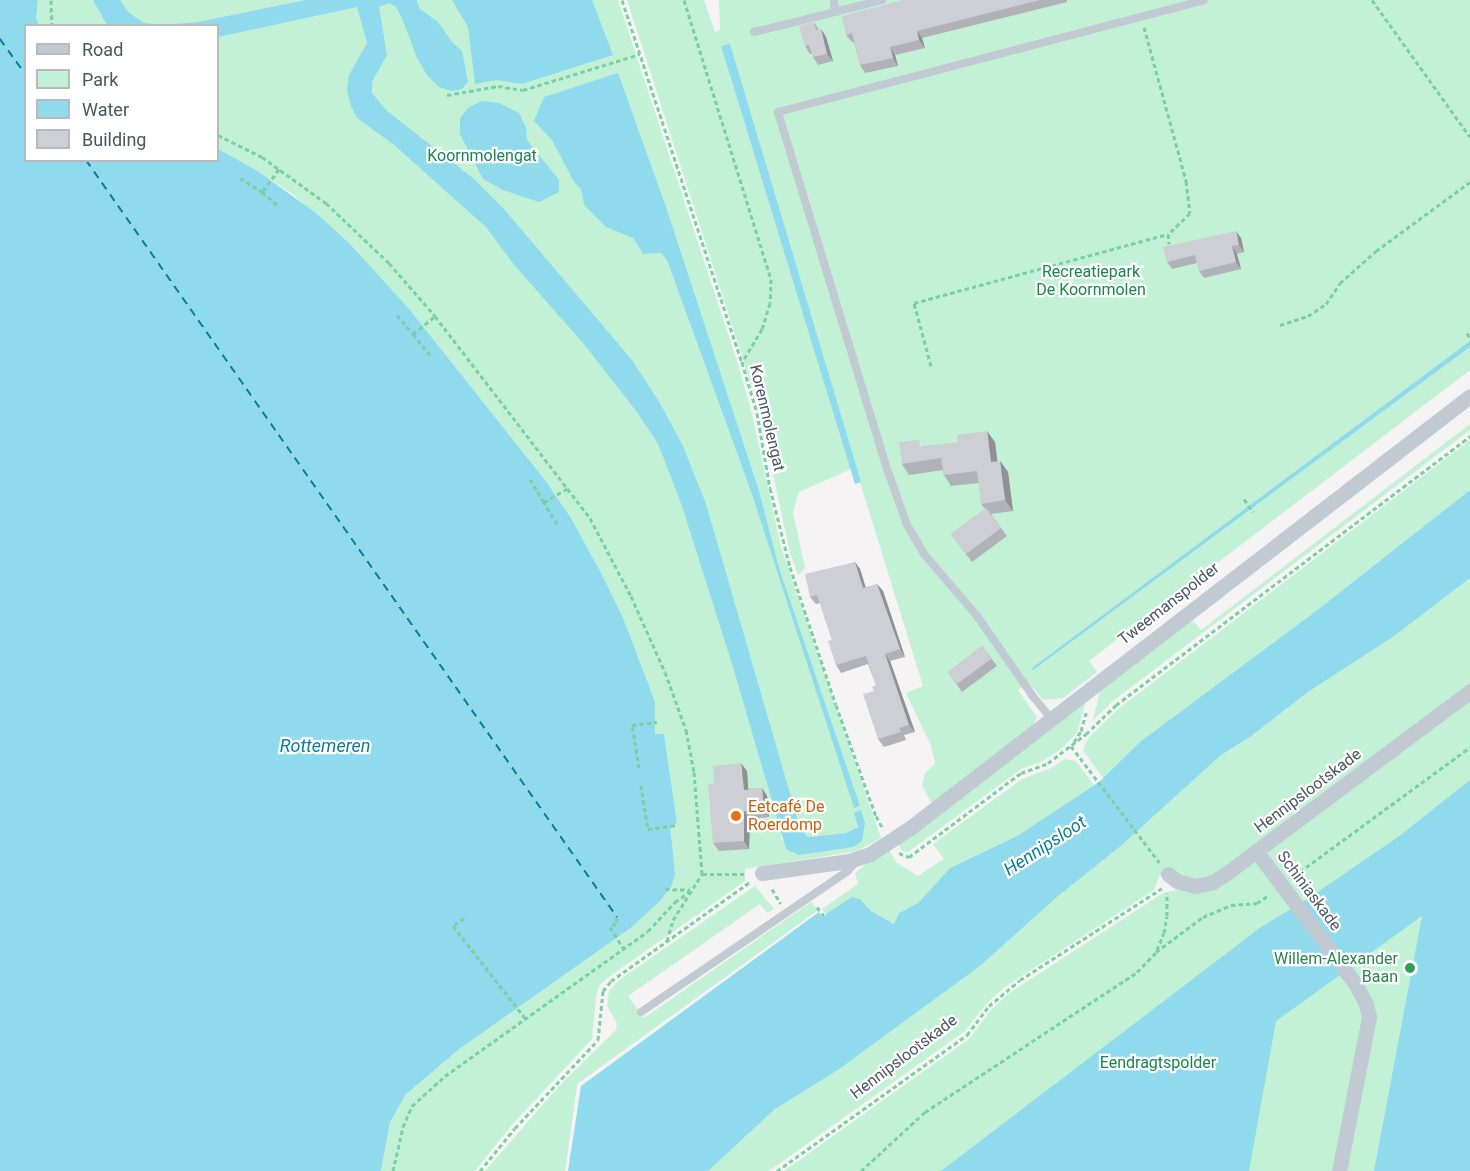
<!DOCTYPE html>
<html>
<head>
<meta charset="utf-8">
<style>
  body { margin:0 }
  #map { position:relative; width:1470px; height:1171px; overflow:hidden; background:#f5f3f3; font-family:Roboto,sans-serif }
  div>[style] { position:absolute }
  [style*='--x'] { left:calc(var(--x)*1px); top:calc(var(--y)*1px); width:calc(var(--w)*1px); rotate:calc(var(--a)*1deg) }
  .green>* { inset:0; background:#c3f1d5 }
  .water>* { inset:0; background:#90daee }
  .pier>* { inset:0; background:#f5f3f3 }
  .ferry>* { height:1.5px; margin-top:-0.75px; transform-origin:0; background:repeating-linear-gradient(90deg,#0c7c9b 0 8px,transparent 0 14px) }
  .path>* { height:3px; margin-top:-1.5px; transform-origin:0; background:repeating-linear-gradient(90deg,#7ad0a6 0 4.5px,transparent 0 7.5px) }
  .service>* { height:8px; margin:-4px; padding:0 4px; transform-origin:4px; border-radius:4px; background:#c1cad2 }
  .minor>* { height:15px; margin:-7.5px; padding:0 7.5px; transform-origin:7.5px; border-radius:7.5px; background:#c1cad2 }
  .wall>* { inset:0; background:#b0b2b7 }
  .shaded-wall>* { inset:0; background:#909195 }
  .building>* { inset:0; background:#cdcfd5 }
  .dots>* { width:16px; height:16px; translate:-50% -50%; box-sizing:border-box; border:3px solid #fff; border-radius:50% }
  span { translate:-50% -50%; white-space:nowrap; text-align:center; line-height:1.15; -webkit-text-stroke:4.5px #fff; paint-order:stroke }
  .park-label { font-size:16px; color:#17864f }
  .street-label { font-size:16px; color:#4a5661 }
  .food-label { font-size:16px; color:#c56008 }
  .left { translate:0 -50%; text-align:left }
  .leisure-label { font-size:16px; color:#27864d }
  .right { translate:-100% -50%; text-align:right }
  .water-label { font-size:18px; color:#0c7c9b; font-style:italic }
  .legend { position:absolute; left:24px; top:24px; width:195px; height:138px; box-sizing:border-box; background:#fff; border:2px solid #b7bbc0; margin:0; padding:8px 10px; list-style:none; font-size:18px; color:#4a5661 }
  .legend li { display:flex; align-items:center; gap:12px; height:30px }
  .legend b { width:30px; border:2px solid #b7bbc0 }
</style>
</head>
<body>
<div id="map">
  <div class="green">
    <i style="clip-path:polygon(evenodd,38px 0,618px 0,738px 364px,752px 414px,781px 547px,881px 838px,857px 851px,745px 869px,745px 881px,606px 979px,599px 986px,596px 997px,592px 1039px,511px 1126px,475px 1171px,381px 1171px,390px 1122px,406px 1094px,420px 1080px,458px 1050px,632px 927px,660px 901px,670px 824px,677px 823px,664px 734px,655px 734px,655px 702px,600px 571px,571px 518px,545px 480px,410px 310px,293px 194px,218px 149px,218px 26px,39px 26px,36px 18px,38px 0,772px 741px,800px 828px,808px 837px,846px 833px,858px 827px,853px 847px,782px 841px,772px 741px)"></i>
    <i style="clip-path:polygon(627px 0,704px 0,715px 32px,720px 30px,719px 0,1470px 0,1470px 343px,1383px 411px,1470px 347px,1470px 370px,1089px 661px,1097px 672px,1063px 698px,1043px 700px,1028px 682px,1018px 690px,1037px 717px,1033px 728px,932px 804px,922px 785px,925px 773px,935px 764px,931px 746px,906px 693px,923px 686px,725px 45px,721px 46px,851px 469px,799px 492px,793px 512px,805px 568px,798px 575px,789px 549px,760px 412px)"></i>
    <i style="clip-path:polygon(1470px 424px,1470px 430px,1113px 701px,1093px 720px,1101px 687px,1191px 618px,1201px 630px)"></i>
    <i style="clip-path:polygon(1470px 440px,1470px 490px,1316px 611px,1141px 741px,1103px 778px,1083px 750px,1089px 737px,1117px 710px)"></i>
    <i style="clip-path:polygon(1470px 578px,1470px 1171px,784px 1171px,969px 1039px,991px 1010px,1008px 994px,1163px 893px,1176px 890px,1160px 875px,1154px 890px,1005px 987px,987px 1003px,965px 1031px,769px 1171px,708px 1171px,775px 1109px,838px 1070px,980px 966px,1057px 897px,1122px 845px,1221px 755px,1250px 737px,1308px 692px,1393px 637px)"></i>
    <i style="clip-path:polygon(1087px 698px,1077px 733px,1060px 750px,1041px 762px,1021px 769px,908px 852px,902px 851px,897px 842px)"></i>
    <i style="clip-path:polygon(1065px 759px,1076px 761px,1094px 785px,1017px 836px,950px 868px,918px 903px,899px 913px,894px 924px,871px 911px,861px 900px,826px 915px,822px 909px,858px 884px,855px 873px,887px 847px,897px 863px,918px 876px,944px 859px,933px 844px,1022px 779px,1049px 769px)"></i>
    <i style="clip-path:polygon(755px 886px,774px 909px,767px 913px,760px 904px,628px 996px,644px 1018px,811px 902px,818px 910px,577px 1084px,565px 1171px,485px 1171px,560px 1085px,616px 1030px,617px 1023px,607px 1006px,609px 991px,619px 980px)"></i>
  </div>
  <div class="water">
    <i style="clip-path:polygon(0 0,38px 0,36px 18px,39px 25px,26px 26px,26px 160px,218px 160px,218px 149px,259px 172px,316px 213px,349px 243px,410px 310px,545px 480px,571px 518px,600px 571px,623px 618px,655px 702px,655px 734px,664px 734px,677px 823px,670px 825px,675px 875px,671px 887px,660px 901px,632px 927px,458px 1050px,406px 1094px,390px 1122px,381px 1171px,0 1171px)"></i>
    <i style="clip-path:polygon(93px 0,120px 0,129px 13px,144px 23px,163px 25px,198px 22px,306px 0,417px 0,419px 8px,438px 22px,452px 42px,462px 51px,468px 82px,462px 89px,452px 91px,439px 87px,427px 75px,417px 58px,402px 18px,396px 7px,389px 3px,379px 7px,387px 55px,372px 82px,372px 93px,387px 111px,474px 179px,504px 209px,632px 360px,658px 400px,682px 444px,706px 504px,800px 828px,808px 837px,846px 833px,858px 827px,854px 813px,861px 810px,865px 823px,862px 841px,853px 847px,799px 855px,786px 849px,733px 667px,681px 503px,658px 444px,637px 412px,583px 343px,515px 266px,486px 227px,393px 144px,357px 118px,351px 106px,347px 90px,349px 75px,367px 43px,357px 7px,218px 37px,218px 26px,107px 25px)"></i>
    <i style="clip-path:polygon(452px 0,592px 0,613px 55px,522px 84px,497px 80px,475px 84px,468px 27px)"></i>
    <i style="clip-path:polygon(730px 44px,817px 335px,861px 482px,855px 484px,721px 46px)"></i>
    <i style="clip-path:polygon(618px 73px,667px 210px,759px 491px,779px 568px,860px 806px,854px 808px,752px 494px,667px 260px,661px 253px,643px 254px,633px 238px,606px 227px,584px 205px,581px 189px,574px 182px,552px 140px,534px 121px,544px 97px)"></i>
    <i style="clip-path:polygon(482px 101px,499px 103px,519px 113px,526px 128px,527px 140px,559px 180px,559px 192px,539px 202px,503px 190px,483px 179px,460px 134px,460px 118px,469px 107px)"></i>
    <i style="clip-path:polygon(1470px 341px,1470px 347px,1033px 670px,1032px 668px)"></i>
    <i style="clip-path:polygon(1470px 490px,1470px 578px,1393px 637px,1308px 692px,1250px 737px,1221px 755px,1122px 845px,1057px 897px,980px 966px,838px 1070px,775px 1109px,708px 1171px,565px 1171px,577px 1084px,821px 908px,826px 914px,852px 897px,861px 900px,871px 911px,894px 924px,899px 913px,918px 903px,950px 868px,1017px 836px,1099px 782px,1141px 741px,1316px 611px)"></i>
    <i style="clip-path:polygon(1470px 780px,1470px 1171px,1374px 1171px,1422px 916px,1276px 1021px,1249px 1171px,941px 1171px,1261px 927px,1306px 900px,1398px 837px)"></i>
  </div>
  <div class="pier">
    <i style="clip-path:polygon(820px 905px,826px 915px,822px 917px,819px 912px,581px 1086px,568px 1171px,565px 1171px,577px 1084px,818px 910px,817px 907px)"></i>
  </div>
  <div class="ferry">
    <i style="--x:0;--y:39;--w:44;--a:54.2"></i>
    <i style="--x:86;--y:160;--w:925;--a:54.95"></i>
  </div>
  <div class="path">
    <i style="--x:51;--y:0;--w:26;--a:88"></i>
    <i style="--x:622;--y:0;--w:381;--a:71.7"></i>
    <i style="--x:742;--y:362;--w:53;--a:73.6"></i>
    <i style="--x:757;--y:413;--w:76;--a:80.2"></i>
    <i style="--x:770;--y:488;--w:81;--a:75.8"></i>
    <i style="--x:790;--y:567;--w:145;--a:71.6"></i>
    <i style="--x:836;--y:705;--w:118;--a:70.2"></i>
    <i style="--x:876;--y:816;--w:13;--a:61"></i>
    <i style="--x:684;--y:0;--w:292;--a:72.7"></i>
    <i style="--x:771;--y:279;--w:24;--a:92"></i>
    <i style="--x:770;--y:303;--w:27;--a:107"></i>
    <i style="--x:762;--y:329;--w:39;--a:121"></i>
    <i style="--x:1372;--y:0;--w:168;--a:54.4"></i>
    <i style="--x:1144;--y:27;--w:160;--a:74.7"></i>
    <i style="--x:1186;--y:181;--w:32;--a:83"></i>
    <i style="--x:1190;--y:213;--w:30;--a:136"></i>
    <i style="--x:1168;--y:234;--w:10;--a:84"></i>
    <i style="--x:447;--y:95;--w:52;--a:-10"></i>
    <i style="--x:498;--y:86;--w:25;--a:9"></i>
    <i style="--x:523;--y:90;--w:122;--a:-17.1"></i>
    <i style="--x:218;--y:135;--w:49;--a:26.6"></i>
    <i style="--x:262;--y:157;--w:79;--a:35.7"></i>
    <i style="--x:326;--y:203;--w:87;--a:43.6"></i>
    <i style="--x:389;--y:263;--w:70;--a:49"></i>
    <i style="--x:435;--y:316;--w:255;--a:52.5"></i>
    <i style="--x:590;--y:518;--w:88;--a:62.3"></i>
    <i style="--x:631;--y:596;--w:83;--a:65.9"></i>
    <i style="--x:665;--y:672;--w:62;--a:70.1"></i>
    <i style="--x:686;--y:730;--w:43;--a:79.2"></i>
    <i style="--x:694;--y:772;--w:102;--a:85.5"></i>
    <i style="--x:279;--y:169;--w:29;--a:126"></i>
    <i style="--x:262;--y:192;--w:23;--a:40"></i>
    <i style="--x:240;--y:178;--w:26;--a:32"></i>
    <i style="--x:397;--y:315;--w:25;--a:50"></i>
    <i style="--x:1280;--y:325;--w:29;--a:-18"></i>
    <i style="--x:1308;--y:316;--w:22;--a:-34"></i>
    <i style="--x:1326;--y:304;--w:25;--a:-56"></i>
    <i style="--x:1340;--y:283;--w:48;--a:-41.6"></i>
    <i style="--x:1376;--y:251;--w:117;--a:-36.3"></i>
    <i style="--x:1467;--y:333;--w:6;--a:59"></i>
    <i style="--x:430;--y:355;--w:27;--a:-129"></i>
    <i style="--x:413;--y:334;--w:28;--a:-39"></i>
    <i style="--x:931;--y:366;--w:65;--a:-105.1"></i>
    <i style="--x:914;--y:303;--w:263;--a:-15.2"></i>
    <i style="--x:530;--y:479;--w:27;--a:59"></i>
    <i style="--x:1244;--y:499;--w:16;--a:55"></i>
    <i style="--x:557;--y:524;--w:26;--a:-121"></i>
    <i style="--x:544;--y:502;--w:28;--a:-30"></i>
    <i style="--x:1074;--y:742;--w:13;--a:-58"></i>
    <i style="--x:1081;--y:731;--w:19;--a:-74"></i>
    <i style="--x:1071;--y:746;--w:146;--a:52.8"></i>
    <i style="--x:639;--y:768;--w:44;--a:-99.2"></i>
    <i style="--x:632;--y:725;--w:25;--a:-7"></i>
    <i style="--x:641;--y:785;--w:45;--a:81"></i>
    <i style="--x:648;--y:829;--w:30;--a:-8"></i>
    <i style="--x:899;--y:853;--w:11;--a:22"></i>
    <i style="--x:909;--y:857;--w:140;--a:-36.9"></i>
    <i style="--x:1021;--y:773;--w:29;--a:-20"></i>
    <i style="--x:1048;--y:763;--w:48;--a:-37.3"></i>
    <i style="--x:1086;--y:734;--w:42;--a:-44"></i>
    <i style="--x:1116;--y:705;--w:445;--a:-37.2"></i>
    <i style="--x:702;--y:874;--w:44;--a:0"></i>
    <i style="--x:1294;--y:876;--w:218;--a:-36.2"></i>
    <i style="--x:665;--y:889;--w:25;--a:2"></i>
    <i style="--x:772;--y:889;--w:17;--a:59"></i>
    <i style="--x:817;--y:907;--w:11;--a:52"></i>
    <i style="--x:617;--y:917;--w:6;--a:99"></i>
    <i style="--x:616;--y:923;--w:7;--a:146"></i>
    <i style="--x:610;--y:927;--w:25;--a:58"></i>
    <i style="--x:464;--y:918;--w:14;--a:144"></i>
    <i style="--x:453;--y:926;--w:118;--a:51.9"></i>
    <i style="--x:667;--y:941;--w:22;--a:-74"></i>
    <i style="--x:673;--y:920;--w:54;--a:-57.8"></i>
    <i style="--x:1157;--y:950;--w:18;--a:-68"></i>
    <i style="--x:1164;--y:933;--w:17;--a:-80"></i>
    <i style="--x:1167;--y:916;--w:23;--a:-90"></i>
    <i style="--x:393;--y:1171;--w:45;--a:-77.2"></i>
    <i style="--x:403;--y:1127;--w:23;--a:-67"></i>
    <i style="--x:412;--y:1106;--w:45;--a:-42.3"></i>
    <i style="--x:445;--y:1076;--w:249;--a:-35.5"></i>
    <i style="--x:648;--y:931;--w:40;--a:-47"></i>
    <i style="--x:675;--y:902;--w:21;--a:-35"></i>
    <i style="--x:480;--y:1171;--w:55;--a:-50.9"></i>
    <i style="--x:515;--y:1128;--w:121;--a:-46.7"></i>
    <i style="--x:598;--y:1040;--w:49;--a:-84.2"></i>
    <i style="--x:603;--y:991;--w:13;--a:-51"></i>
    <i style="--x:611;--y:981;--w:171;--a:-35.5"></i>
    <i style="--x:777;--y:1171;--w:234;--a:-35.6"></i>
    <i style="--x:967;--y:1035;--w:36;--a:-53"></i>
    <i style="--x:989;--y:1006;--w:40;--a:-40"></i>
    <i style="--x:1020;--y:980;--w:169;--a:-32.9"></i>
    <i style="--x:861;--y:1171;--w:87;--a:-42.7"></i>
    <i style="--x:925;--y:1112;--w:254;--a:-33.4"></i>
    <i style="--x:1137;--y:972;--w:28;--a:-46"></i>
    <i style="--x:1156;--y:952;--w:59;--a:-36.7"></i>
    <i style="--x:1203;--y:917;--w:30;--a:-23"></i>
    <i style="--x:1231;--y:905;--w:26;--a:-4"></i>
    <i style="--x:1257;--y:903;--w:14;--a:-34"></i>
  </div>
  <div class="service">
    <i style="--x:835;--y:12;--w:49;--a:-14.3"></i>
    <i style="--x:754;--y:32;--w:83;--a:-13.9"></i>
    <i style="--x:835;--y:12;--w:12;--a:-95"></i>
    <i style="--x:1051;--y:718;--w:30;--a:-130"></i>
    <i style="--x:1032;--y:695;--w:96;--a:-124.8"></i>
    <i style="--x:977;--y:616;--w:82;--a:-130.5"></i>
    <i style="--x:924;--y:554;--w:34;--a:-120"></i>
    <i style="--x:907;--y:525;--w:59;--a:-109.7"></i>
    <i style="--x:887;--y:469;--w:373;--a:-107"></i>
    <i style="--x:778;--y:112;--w:440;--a:-14.7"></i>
    <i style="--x:641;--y:1012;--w:250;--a:-34.3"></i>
    <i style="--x:848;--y:871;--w:13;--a:-51"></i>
  </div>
  <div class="minor">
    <i style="--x:1257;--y:852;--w:166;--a:53.3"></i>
    <i style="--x:1356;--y:985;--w:21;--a:62"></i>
    <i style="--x:1366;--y:1004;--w:13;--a:77"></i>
    <i style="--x:1369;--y:1017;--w:157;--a:101"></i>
    <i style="--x:762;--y:873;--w:88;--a:-7.9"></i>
    <i style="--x:849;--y:861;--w:22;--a:-18"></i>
    <i style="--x:870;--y:854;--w:48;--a:-33"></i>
    <i style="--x:910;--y:828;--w:707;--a:-37.65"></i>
    <i style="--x:1168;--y:874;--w:11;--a:38"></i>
    <i style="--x:1177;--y:881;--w:20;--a:15"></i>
    <i style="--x:1196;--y:886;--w:17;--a:-13"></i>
    <i style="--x:1213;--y:882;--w:17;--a:-33"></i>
    <i style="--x:1227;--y:873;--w:304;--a:-36.8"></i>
  </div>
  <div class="wall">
    <i style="clip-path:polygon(903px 0,1067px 0,1067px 2px,922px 38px,925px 48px,895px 55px,898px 66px,865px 73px,860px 65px,854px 42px,852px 42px,846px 35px)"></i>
    <i style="clip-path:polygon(814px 22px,819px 30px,821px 29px,826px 37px,833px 61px,818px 65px,813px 57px,812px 54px,810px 54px,805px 46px)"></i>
    <i style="clip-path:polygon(1241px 238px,1244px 252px,1237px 254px,1241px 269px,1204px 278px,1199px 271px,1197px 263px,1172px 269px,1167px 262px)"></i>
    <i style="clip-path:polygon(995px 442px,997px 462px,1000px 461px,1008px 472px,1013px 511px,991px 514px,1007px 536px,972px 562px,951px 534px,985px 509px,981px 504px,979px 483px,951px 486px,944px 475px,943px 470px,909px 475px,902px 464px,924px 446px)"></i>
    <i style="clip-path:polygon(855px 562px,860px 569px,866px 588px,877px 584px,883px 591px,905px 657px,890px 661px,915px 732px,904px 735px,906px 740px,884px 747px,878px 739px,874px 691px,876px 685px,868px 664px,841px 673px,836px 665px,832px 640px,820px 603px,816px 604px,810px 597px)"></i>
    <i style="clip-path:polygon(982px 646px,997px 666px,962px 692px,948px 672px)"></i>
    <i style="clip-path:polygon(747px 771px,748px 789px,762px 788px,767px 796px,769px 817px,750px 819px,749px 849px,719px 851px,713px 843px,714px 784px)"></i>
  </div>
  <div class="shaded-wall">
    <i style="clip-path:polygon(821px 29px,826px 37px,833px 61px,827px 54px)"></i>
    <i style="clip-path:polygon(917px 31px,922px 38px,925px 48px,919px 40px)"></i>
    <i style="clip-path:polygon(890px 47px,895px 55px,898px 66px,893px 58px)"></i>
    <i style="clip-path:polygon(1236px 231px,1241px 238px,1244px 252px,1239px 245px)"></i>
    <i style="clip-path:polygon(1232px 246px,1237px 254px,1241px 269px,1236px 262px)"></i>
    <i style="clip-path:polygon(987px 431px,995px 442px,999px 473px,991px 462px)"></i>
    <i style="clip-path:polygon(1000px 461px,1008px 472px,1013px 511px,1005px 500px)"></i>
    <i style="clip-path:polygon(855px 562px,860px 569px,868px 596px,863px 588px)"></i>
    <i style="clip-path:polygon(877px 584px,883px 591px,905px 657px,900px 649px)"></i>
    <i style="clip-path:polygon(885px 654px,890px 661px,915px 732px,909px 725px)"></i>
    <i style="clip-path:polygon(741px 763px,747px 771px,749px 798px,744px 790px)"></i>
    <i style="clip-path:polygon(762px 788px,767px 796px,769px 817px,764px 809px)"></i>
    <i style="clip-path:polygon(744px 811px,750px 819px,749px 849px,744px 841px)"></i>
  </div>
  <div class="building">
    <i style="clip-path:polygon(903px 0,1040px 0,917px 31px,919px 40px,890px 47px,893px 58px,860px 65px,852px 33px,846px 35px,842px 16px)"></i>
    <i style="clip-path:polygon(814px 22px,816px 30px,821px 29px,827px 54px,813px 57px,809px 45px,805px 46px,799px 26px)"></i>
    <i style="clip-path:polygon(1236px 231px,1239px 245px,1232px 246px,1236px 262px,1199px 271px,1195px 255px,1167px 262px,1163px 247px)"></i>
    <i style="clip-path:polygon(987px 431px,991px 462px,1000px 461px,1005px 500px,981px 504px,977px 471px,944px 475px,941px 458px,902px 464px,899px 442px,919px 440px,920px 447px,958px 442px,957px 435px)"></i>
    <i style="clip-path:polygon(986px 508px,1001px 528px,966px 554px,951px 534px)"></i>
    <i style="clip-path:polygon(855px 562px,863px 588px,877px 584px,900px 649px,885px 654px,909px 725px,899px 728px,901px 732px,878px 739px,863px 694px,874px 691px,872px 687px,876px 685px,866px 656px,836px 665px,828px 641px,832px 640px,817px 595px,810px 597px,805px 574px)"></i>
    <i style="clip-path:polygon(982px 646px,991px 659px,957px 684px,948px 672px)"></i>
    <i style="clip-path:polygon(741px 763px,744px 790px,762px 788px,764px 809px,744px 811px,744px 841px,713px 843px,708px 784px,714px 784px,713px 766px)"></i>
  </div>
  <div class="dots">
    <i style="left:736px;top:816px;background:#e8710a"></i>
    <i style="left:1410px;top:968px;background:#2e9e5b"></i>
  </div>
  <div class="park-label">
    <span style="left:482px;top:156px">Koornmolengat</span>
    <span style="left:1091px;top:281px">Recreatiepark<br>De Koornmolen</span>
    <span style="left:1158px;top:1063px">Eendragtspolder</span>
  </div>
  <div class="street-label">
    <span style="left:767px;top:418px;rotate:77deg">Korenmolengat</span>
    <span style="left:1169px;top:604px;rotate:-38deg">Tweemanspolder</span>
    <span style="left:1308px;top:791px;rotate:-37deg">Hennipslootskade</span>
    <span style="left:1309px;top:891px;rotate:53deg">Schiniaskade</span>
    <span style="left:904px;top:1057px;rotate:-37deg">Hennipslootskade</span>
  </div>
  <div class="food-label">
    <span class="left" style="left:748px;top:816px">Eetcafé De<br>Roerdomp</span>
  </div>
  <div class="leisure-label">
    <span class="right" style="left:1398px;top:968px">Willem-Alexander<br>Baan</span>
  </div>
  <div class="water-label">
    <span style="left:325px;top:746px">Rottemeren</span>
    <span style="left:1045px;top:846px;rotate:-33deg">Hennipsloot</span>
  </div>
  <ul class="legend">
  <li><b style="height:8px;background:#c1cad2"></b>Road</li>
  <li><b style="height:16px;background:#c3f1d5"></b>Park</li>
  <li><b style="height:16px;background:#90daee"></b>Water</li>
  <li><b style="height:16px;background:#cdcfd5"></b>Building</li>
  </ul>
</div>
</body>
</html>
